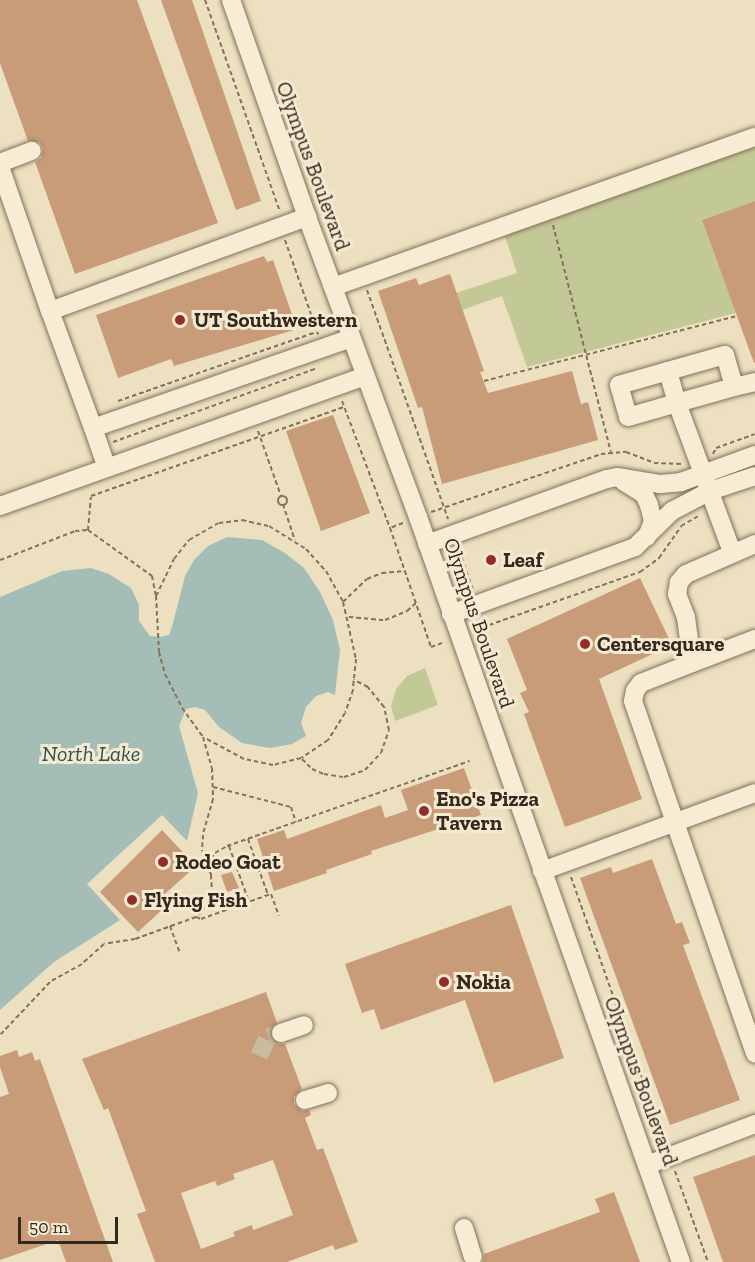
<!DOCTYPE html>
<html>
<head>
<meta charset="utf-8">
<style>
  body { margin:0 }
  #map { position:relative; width:755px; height:1262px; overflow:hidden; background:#ece0c1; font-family:"Zilla Slab",serif }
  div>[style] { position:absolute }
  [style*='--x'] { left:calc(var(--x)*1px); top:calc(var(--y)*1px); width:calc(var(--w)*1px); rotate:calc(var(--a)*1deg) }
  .green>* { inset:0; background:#c3c996 }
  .water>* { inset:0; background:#a4beb7 }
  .building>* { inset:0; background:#c89b79 }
  .minor-tunnel>* { height:18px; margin-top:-9px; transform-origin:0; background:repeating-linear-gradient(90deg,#c7bba0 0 18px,transparent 0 27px) }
  .path>* { height:2px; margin-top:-1px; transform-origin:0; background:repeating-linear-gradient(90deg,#84715a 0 4.5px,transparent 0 7.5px) }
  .path>.ring { margin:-1px; padding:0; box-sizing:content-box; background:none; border:2px solid #84715a; border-radius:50% }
  .roads { filter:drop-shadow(0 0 2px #84715a) drop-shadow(0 0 2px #84715a) }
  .minor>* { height:18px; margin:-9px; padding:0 9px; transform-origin:9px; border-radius:9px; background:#f7edd4 }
  .dots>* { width:16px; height:16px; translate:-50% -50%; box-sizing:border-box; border:3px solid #f4ead1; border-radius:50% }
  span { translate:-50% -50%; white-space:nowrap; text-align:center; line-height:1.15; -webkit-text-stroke:6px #f4ead1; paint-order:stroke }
  .street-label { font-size:21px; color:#35291d }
  .poi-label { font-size:21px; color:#35291d; font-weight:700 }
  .left { translate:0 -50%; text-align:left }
  .water-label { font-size:22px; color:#2d5452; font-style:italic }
  .scale { position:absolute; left:18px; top:1217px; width:100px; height:27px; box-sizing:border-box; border:3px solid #35291d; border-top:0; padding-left:8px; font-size:18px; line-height:21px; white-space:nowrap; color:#35291d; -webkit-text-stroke:4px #f4ead1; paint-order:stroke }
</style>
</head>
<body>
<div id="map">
  <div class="green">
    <i style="clip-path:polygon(755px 143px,755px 201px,702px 220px,736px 313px,527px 367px,502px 296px,462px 310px,456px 293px,517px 273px,504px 233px)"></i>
    <i style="clip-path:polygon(425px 668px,438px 705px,395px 721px,391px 706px,396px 689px,407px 676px)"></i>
  </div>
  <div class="water">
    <i style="clip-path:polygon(227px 537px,262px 540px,285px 553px,304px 568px,320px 592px,333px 620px,340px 650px,335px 695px,328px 692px,316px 696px,306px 707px,301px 723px,306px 736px,292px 744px,270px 748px,242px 743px,219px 727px,205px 710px,195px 707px,186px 709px,179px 726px,198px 793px,187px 841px,162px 815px,87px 884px,120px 920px,54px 962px,0 1010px,0 597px,62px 571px,91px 568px,109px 574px,131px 588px,139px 605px,139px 621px,150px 636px,160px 637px,169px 635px,172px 627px,185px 576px,194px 560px,208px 546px)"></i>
  </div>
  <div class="building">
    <i style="clip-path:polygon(0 0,137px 0,218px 223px,75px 274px,35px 162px,41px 158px,43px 148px,39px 142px,28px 141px,0 63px)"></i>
    <i style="clip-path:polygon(161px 0,192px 0,261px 201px,236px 210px)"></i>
    <i style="clip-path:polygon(755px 201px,755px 362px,754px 363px,702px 220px)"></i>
    <i style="clip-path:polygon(264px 256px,267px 262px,273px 260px,297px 329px,174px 366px,171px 359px,118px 378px,96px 315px)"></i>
    <i style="clip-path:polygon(450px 274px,484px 371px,480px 372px,488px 393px,572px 371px,581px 404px,588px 402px,598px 440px,442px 484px,422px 407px,418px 408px,378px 291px,416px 278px,419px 285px)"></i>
    <i style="clip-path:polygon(333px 415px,370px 513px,321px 531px,286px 431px)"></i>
    <i style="clip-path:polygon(640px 578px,672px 645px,599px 679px,642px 799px,565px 827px,524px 714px,529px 712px,520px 693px,527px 690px,507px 639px)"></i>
    <i style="clip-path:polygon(464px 768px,481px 815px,371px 851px,372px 854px,326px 870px,327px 873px,274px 891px,257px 839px,284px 830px,287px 839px,381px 805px,385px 818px,408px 810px,401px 790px)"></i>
    <i style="clip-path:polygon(162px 830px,196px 866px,157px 901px,164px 908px,138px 932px,100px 892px)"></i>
    <i style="clip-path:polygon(652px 859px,676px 924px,682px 922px,690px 943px,683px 945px,740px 1100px,670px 1125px,580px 878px,611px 867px,613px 873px)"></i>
    <i style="clip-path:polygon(232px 872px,239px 888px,227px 892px,221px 875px)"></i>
    <i style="clip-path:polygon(511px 905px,564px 1058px,494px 1083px,465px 1000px,381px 1030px,374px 1009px,362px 1013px,345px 964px)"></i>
    <i style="clip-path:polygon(evenodd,266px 992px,277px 1023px,270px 1030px,271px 1037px,278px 1044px,285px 1044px,302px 1089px,294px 1097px,294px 1104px,302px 1111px,309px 1110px,311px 1115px,305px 1118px,317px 1150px,323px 1148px,358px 1242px,335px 1250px,333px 1245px,287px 1262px,155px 1262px,137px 1214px,146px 1211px,108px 1108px,104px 1110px,82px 1059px,266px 992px,273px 1160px,293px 1215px,253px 1230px,252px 1225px,233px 1232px,235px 1236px,201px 1249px,181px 1193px,215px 1181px,217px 1186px,235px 1179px,233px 1174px,273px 1160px)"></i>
    <i style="clip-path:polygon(17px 1050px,19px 1057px,32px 1052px,35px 1061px,40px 1059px,113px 1262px,66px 1262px,58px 1240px,0 1260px,0 1097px,9px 1094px,0 1067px,0 1056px)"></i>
    <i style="clip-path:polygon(755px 1155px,755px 1262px,723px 1262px,693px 1177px)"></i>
    <i style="clip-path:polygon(614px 1192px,640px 1262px,483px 1262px,484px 1254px,600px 1212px,595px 1199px)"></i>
  </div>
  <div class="minor-tunnel">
    <i style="--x:259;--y:1056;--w:21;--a:-65"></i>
    <i style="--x:268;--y:1037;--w:14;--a:-17"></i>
  </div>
  <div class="path">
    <i style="--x:205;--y:0;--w:222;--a:70.5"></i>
    <i style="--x:553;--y:225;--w:234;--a:75.7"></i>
    <i style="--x:285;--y:240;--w:100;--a:70.7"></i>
    <i style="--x:367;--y:290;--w:243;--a:70.5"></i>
    <i style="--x:484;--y:381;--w:261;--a:-14.4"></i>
    <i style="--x:118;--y:401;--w:210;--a:-19.2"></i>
    <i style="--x:342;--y:401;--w:136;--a:69.3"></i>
    <i style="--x:258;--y:431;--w:69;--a:70.5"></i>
    <i style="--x:113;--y:442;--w:217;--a:-19.9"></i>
    <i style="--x:713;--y:454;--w:7;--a:-63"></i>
    <i style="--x:716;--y:448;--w:41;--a:-19.7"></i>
    <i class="ring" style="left:277.5px;top:495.5px;width:7px;height:7px"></i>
    <i style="--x:91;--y:496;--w:268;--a:-19.4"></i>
    <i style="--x:283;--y:504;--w:38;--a:72"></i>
    <i style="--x:431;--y:512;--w:180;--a:-18.8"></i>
    <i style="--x:601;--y:454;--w:25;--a:-5"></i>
    <i style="--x:626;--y:452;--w:30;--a:21"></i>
    <i style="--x:654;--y:463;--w:29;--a:2"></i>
    <i style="--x:403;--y:523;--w:14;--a:159"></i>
    <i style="--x:390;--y:528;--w:126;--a:71"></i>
    <i style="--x:431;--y:647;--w:15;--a:-20"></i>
    <i style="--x:88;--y:530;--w:33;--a:-85"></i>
    <i style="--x:459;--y:550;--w:42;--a:70.7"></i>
    <i style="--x:0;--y:560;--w:80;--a:-21.1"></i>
    <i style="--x:75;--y:531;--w:13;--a:-4"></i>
    <i style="--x:88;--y:530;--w:79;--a:35.7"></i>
    <i style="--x:152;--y:576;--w:20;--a:79"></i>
    <i style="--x:156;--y:596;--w:56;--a:86.9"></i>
    <i style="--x:159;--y:652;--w:23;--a:75"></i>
    <i style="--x:165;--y:674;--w:38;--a:63"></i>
    <i style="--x:182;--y:708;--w:36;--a:54"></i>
    <i style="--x:203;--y:737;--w:32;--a:74"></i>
    <i style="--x:212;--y:768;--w:31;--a:88"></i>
    <i style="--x:213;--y:799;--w:37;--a:106"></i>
    <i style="--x:203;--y:835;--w:15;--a:94"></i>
    <i style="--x:202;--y:850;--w:27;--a:70"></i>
    <i style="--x:211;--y:875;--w:19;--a:87"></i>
    <i style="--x:212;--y:894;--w:21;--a:119"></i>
    <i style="--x:202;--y:912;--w:8;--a:140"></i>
    <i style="--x:196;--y:917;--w:65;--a:160.2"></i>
    <i style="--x:135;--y:939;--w:31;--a:171"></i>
    <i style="--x:104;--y:944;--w:30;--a:138"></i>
    <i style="--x:82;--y:964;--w:37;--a:151"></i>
    <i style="--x:50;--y:982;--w:73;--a:133.3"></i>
    <i style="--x:156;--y:596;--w:41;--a:-64.1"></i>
    <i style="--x:174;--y:559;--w:24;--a:-52"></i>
    <i style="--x:189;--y:540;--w:34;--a:-30"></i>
    <i style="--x:219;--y:523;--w:23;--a:-7"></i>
    <i style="--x:242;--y:520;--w:28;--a:13"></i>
    <i style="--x:269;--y:526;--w:44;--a:31.9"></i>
    <i style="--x:306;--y:549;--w:30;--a:48"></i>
    <i style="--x:326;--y:571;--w:35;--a:61"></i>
    <i style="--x:343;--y:602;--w:58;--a:77.2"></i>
    <i style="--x:356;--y:659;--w:31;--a:96"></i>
    <i style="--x:353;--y:690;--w:24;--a:109"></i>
    <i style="--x:345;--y:713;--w:32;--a:122"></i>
    <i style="--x:328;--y:740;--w:32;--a:146"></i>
    <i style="--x:301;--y:758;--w:29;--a:166"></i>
    <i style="--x:273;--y:765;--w:30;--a:-168"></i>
    <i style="--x:244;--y:759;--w:44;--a:-151.7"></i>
    <i style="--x:343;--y:602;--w:33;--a:-44"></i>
    <i style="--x:367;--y:579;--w:16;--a:-22"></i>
    <i style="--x:382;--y:573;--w:23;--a:-5"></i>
    <i style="--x:349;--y:617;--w:36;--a:5"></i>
    <i style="--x:385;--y:620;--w:24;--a:-22"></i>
    <i style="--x:407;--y:611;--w:12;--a:-42"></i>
    <i style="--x:483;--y:618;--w:9;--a:77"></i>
    <i style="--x:475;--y:630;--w:175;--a:-19.4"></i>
    <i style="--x:640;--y:572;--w:24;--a:-36"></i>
    <i style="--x:659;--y:558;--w:39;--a:-55"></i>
    <i style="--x:681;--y:526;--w:20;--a:-30"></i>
    <i style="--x:302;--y:759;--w:14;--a:45"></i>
    <i style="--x:312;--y:769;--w:13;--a:23"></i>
    <i style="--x:324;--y:774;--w:20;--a:9"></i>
    <i style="--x:344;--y:777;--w:22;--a:-18"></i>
    <i style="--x:365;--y:770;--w:23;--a:-47"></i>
    <i style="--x:381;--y:753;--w:24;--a:-71"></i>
    <i style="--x:389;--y:730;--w:24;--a:-102"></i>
    <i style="--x:384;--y:707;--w:26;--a:-129"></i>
    <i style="--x:368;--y:687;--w:16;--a:-153"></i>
    <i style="--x:213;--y:787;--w:81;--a:14.4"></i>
    <i style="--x:291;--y:807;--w:16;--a:72"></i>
    <i style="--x:248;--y:839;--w:59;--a:70.3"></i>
    <i style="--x:229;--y:846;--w:59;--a:70.3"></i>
    <i style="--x:208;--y:866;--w:15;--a:-62"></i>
    <i style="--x:215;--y:853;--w:14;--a:-30"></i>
    <i style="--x:227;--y:846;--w:257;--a:-19.3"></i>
    <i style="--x:571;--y:877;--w:282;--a:70.5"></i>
    <i style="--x:196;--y:917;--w:5;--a:22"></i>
    <i style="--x:201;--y:919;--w:74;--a:-19.7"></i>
    <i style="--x:271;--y:894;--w:23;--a:70"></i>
    <i style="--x:170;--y:926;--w:27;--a:70"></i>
    <i style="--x:675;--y:1171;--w:97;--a:70.1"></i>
  </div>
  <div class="roads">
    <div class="minor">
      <i style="--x:231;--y:0;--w:230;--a:70.7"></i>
      <i style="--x:307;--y:217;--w:320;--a:69.7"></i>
      <i style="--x:418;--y:517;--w:790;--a:70.56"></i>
      <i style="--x:0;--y:163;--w:34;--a:-21"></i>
      <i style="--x:0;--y:167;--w:152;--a:70.9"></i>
      <i style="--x:50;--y:311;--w:274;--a:-20.1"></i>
      <i style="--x:333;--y:287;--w:448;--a:-19.6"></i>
      <i style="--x:50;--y:311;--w:125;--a:69.8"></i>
      <i style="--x:93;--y:428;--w:273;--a:-19.2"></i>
      <i style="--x:668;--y:371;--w:59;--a:-15.7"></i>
      <i style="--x:725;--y:355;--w:33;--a:74"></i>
      <i style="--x:93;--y:428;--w:42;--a:70.7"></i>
      <i style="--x:623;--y:481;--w:25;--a:32"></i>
      <i style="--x:644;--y:494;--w:12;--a:66"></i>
      <i style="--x:649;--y:505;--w:16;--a:76"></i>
      <i style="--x:653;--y:521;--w:17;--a:111"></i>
      <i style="--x:0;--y:506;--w:387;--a:-19.6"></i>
      <i style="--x:427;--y:544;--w:191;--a:-19.9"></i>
      <i style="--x:607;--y:479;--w:10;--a:-11"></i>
      <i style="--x:617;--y:477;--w:44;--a:9.2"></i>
      <i style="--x:660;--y:484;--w:21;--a:-5"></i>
      <i style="--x:681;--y:482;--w:79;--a:-20"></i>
      <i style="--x:755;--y:544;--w:75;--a:156.5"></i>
      <i style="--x:686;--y:574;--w:11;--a:131"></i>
      <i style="--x:679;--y:582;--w:12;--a:99"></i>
      <i style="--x:677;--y:594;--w:25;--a:69"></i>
      <i style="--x:686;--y:617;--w:46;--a:82.6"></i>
      <i style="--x:692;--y:663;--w:55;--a:158.6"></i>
      <i style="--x:641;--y:683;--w:10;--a:127"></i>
      <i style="--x:635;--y:691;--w:10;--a:101"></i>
      <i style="--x:633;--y:701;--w:373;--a:70.9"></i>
      <i style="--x:732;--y:552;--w:159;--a:-110.3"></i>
      <i style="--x:677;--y:403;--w:33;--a:-106"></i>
      <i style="--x:668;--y:371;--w:51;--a:164.1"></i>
      <i style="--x:619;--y:385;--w:33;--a:74"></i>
      <i style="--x:628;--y:417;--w:51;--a:-15.9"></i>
      <i style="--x:677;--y:403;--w:59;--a:-15.7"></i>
      <i style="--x:734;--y:387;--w:22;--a:-13"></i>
      <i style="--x:451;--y:614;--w:196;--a:-20"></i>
      <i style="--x:635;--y:547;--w:52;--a:-44.2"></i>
      <i style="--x:672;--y:511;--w:43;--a:-27.8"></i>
      <i style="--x:710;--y:491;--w:47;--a:-18.4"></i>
      <i style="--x:692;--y:663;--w:67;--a:-20.9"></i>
      <i style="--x:542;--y:871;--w:227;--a:-20.1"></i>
      <i style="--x:281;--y:1033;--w:24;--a:-19"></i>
      <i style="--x:305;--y:1100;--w:24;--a:-17"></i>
      <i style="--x:647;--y:1165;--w:116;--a:-20.8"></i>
      <i style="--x:464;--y:1228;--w:30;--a:73"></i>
    </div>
  </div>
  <div class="dots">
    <i style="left:180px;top:320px;background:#912d2c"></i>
    <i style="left:491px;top:560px;background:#912d2c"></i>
    <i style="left:585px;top:644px;background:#912d2c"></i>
    <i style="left:424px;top:811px;background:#912d2c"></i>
    <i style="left:163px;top:862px;background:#912d2c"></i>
    <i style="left:132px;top:900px;background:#912d2c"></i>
    <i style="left:444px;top:982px;background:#912d2c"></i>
  </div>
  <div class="street-label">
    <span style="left:313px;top:166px;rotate:70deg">Olympus Boulevard</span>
    <span style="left:479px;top:623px;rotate:71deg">Olympus Boulevard</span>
    <span style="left:641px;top:1081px;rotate:70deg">Olympus Boulevard</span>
  </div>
  <div class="poi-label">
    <span class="left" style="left:194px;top:320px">UT Southwestern</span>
    <span class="left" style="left:503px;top:560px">Leaf</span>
    <span class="left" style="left:597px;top:644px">Centersquare</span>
    <span class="left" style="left:436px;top:811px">Eno's Pizza<br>Tavern</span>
    <span class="left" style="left:175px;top:862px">Rodeo Goat</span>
    <span class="left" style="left:144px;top:900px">Flying Fish</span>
    <span class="left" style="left:456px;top:982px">Nokia</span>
  </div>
  <div class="water-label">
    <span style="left:91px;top:754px">North Lake</span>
  </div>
  <div class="scale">50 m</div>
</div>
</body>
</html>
